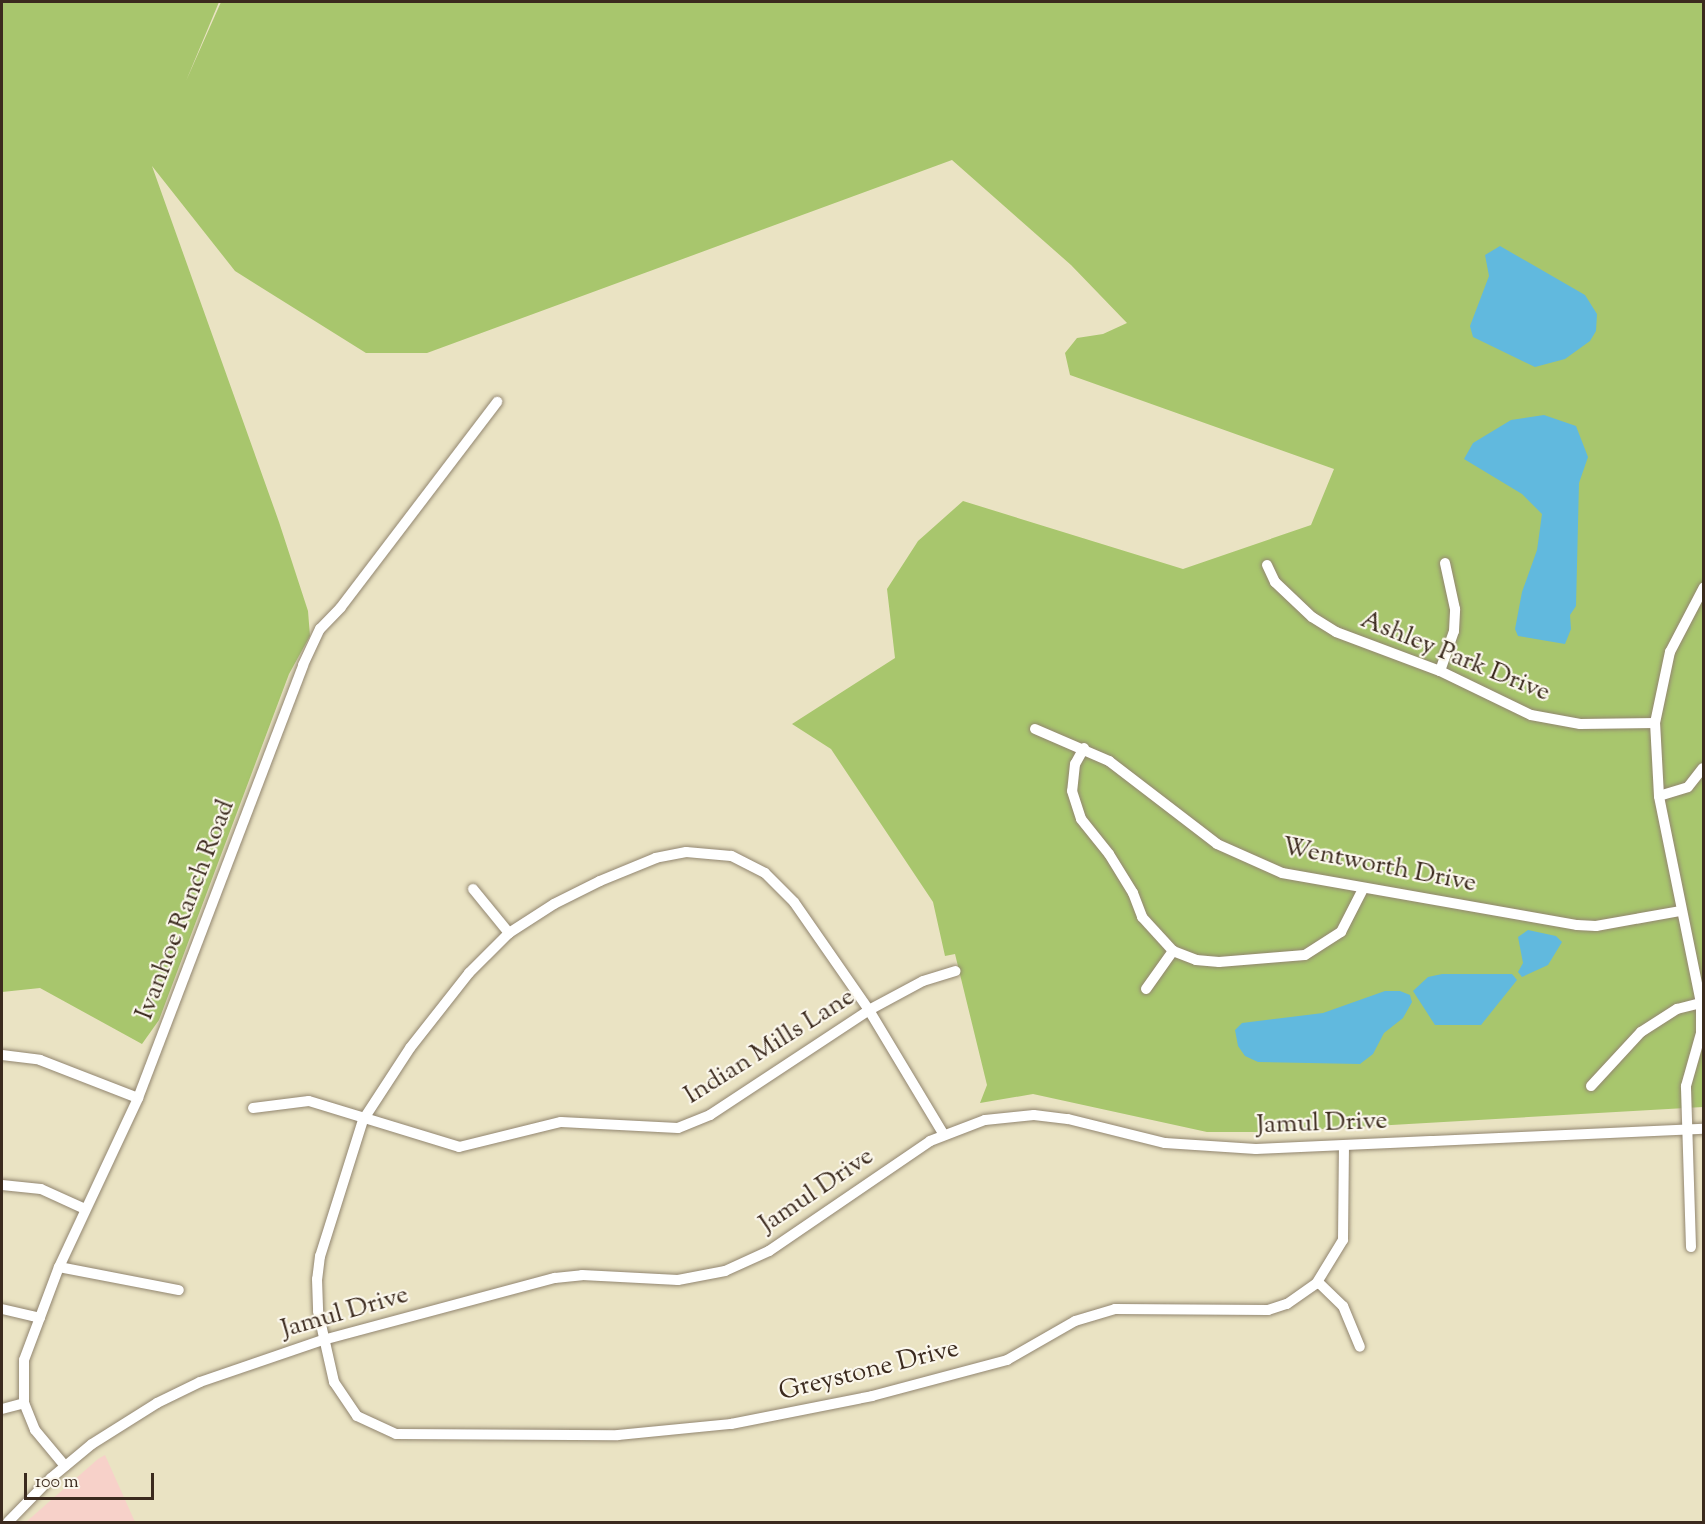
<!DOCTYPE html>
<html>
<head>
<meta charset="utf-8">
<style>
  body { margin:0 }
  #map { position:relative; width:1705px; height:1524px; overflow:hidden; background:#eae3c3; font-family:"Sorts Mill Goudy",serif }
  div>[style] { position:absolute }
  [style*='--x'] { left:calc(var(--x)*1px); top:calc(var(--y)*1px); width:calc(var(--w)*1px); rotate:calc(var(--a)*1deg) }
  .built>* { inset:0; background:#f7d1c9 }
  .green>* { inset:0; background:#a8c66d }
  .water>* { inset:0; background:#61b9de }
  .roads { filter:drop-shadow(0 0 2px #928670) drop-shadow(0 0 2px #928670) }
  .minor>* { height:10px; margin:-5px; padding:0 5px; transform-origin:5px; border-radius:5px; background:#fff }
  span { translate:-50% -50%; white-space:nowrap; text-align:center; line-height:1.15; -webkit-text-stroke:4.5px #fbf7ec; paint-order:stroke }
  .street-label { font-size:26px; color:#3b2a1e }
  .frame { position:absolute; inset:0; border:3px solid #3b2a1e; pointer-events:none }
  .scale { position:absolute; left:24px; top:1473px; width:130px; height:27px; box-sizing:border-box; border:3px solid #3b2a1e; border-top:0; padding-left:8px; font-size:18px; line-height:21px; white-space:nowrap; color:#3b2a1e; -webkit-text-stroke:4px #fbf7ec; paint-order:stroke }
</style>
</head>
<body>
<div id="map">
  <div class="built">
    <i style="clip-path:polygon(105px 1455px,135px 1522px,26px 1522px,98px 1459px)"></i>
  </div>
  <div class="green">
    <i style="clip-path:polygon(2px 2px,219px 2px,186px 81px,221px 2px,1703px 2px,1703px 1107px,1269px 1132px,1207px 1132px,1033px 1094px,980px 1103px,987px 1085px,955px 954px,945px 956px,933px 902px,831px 749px,792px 724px,895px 658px,887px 589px,918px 541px,963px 501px,1183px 569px,1311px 525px,1334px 469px,1070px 375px,1065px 353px,1077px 338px,1103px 334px,1127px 323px,1071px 265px,952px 160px,427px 353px,366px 353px,235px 271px,152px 166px,279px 522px,308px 611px,310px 636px,289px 674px,159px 1020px,142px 1044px,40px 988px,2px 992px)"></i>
  </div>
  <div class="water">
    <i style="clip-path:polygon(1500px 246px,1585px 295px,1597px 314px,1596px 331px,1590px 341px,1565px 359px,1535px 367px,1473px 337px,1470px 326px,1489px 276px,1485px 255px)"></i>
    <i style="clip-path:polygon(1544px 415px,1576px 426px,1588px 457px,1579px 483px,1576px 606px,1570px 615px,1571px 629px,1565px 644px,1518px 636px,1515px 629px,1522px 592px,1537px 550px,1542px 514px,1522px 494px,1464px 459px,1473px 443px,1511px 420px)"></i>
    <i style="clip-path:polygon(1528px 930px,1556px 936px,1562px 942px,1548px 965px,1522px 977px,1518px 972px,1523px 963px,1518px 937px)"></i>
    <i style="clip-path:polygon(1442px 974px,1512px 974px,1517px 980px,1481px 1025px,1435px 1025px,1413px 991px,1428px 977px)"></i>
    <i style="clip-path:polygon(1385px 991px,1400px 991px,1410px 995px,1412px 1002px,1403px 1018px,1384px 1033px,1373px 1054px,1360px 1064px,1258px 1062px,1245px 1056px,1238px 1046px,1235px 1030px,1242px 1023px,1323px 1013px)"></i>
  </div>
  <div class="roads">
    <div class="minor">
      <i style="--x:1267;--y:565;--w:19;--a:65"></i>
      <i style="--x:1275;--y:582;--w:51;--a:43.4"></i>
      <i style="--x:1312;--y:617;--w:28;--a:32"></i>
      <i style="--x:1336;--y:632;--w:111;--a:20.6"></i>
      <i style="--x:1440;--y:671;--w:101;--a:25.8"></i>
      <i style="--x:1531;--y:715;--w:50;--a:10.4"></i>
      <i style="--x:1580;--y:724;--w:75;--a:-0.8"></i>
      <i style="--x:1440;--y:671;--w:42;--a:-70.7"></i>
      <i style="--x:1454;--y:631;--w:22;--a:-87"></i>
      <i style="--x:1455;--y:609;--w:47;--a:-102.3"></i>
      <i style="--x:1035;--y:729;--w:81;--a:23.4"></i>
      <i style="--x:1109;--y:761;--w:136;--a:37.5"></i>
      <i style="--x:1217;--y:844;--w:71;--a:24"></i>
      <i style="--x:1282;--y:873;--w:300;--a:10"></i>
      <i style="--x:1577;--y:925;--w:19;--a:3"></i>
      <i style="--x:1596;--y:926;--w:85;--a:-10.1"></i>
      <i style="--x:1084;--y:748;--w:18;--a:119"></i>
      <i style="--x:1075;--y:764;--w:27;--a:96"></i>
      <i style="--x:1072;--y:791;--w:29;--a:72"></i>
      <i style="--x:1081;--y:819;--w:45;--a:51.3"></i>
      <i style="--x:1109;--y:854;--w:46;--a:58.4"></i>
      <i style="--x:1133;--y:893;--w:26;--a:69"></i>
      <i style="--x:1142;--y:917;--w:46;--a:47.6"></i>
      <i style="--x:1173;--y:951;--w:25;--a:21"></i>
      <i style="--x:1196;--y:960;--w:23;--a:5"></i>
      <i style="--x:1219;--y:962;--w:86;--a:-4.7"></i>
      <i style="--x:1305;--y:955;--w:43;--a:-32.6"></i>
      <i style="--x:1341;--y:932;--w:48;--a:-62.9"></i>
      <i style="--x:1659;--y:796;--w:30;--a:-17"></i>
      <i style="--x:1688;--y:787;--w:24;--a:-52"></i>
      <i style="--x:473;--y:889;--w:57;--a:50.7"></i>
      <i style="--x:1146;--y:989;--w:47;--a:-54.6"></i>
      <i style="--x:2;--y:1055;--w:38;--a:7"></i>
      <i style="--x:40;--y:1060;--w:105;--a:21.2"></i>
      <i style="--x:1591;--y:1086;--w:74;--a:-47.2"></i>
      <i style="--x:1641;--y:1032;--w:43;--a:-32.6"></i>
      <i style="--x:1677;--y:1009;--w:25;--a:-14"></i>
      <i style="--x:253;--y:1108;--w:56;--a:-7.1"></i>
      <i style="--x:309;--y:1101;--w:157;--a:17"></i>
      <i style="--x:459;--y:1147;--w:105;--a:-13.8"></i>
      <i style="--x:561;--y:1122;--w:117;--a:2.9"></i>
      <i style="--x:678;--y:1128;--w:35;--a:-22"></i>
      <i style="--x:710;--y:1115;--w:191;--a:-33.4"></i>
      <i style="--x:869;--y:1010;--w:61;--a:-28.2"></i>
      <i style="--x:923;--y:981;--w:34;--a:-17"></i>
      <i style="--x:944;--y:1135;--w:146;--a:-121"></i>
      <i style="--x:869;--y:1010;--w:131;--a:-124.8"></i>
      <i style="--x:794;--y:902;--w:41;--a:-135"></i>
      <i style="--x:765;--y:873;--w:38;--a:-153"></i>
      <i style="--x:731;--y:856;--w:45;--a:-174.9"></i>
      <i style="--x:686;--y:852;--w:31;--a:169"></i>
      <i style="--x:656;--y:858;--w:61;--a:157.7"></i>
      <i style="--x:600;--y:881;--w:51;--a:153.4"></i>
      <i style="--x:554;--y:904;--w:54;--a:147.2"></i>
      <i style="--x:509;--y:933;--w:57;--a:135"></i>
      <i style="--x:469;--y:973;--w:95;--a:128.2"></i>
      <i style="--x:410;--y:1048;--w:86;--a:123.1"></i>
      <i style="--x:363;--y:1120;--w:143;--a:107.5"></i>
      <i style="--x:320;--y:1256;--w:23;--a:97"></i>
      <i style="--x:317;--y:1279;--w:32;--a:88"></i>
      <i style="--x:318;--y:1311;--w:73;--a:77.3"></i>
      <i style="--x:334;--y:1382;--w:41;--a:55.9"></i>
      <i style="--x:357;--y:1416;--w:43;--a:24.8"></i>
      <i style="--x:396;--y:1434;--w:222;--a:0.3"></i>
      <i style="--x:618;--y:1435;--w:114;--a:-5.6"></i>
      <i style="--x:731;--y:1424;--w:144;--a:-11.2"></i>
      <i style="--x:872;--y:1396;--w:140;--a:-14.9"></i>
      <i style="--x:1007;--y:1360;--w:78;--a:-29.8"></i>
      <i style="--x:1075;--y:1321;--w:42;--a:-16.7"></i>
      <i style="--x:1115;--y:1309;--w:153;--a:0.4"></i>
      <i style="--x:1268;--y:1310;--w:20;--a:-18"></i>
      <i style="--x:1287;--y:1304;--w:35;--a:-35"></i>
      <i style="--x:1316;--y:1284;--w:52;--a:-58.5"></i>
      <i style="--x:1343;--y:1240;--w:93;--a:-89.4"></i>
      <i style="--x:2;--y:1185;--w:39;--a:6"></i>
      <i style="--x:41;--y:1189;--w:48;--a:24.4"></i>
      <i style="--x:1691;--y:1247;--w:161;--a:-91.8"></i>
      <i style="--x:1686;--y:1086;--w:55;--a:-74.2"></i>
      <i style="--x:1701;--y:1033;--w:30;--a:-90"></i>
      <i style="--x:1701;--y:1003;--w:211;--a:-101.5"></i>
      <i style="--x:1659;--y:796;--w:73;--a:-93.1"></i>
      <i style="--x:1655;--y:723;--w:73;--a:-78.1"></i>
      <i style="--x:1670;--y:652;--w:73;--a:-62.4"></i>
      <i style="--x:59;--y:1267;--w:122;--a:10.9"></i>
      <i style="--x:1318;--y:1282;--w:35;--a:44"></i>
      <i style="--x:1343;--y:1306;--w:44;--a:67.5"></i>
      <i style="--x:2;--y:1309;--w:39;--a:13"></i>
      <i style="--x:2;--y:1409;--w:23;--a:-15"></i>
      <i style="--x:65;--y:1466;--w:47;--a:-129.8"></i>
      <i style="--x:35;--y:1430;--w:29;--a:-112"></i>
      <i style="--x:24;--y:1403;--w:43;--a:-90"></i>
      <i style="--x:24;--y:1360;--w:99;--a:-69.4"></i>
      <i style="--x:59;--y:1267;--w:187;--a:-64.9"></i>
      <i style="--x:138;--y:1098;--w:463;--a:-69.1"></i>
      <i style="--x:303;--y:665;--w:40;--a:-65"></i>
      <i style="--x:320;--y:629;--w:30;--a:-46"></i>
      <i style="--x:341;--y:607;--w:258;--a:-52.7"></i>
      <i style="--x:8;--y:1522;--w:62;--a:-45.7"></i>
      <i style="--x:51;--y:1478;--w:53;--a:-39.7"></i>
      <i style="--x:92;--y:1444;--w:77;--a:-32.2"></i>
      <i style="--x:157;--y:1403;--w:48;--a:-26"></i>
      <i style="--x:200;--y:1382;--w:130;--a:-18.9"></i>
      <i style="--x:323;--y:1340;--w:240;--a:-15"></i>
      <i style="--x:555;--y:1278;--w:27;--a:-6"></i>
      <i style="--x:582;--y:1275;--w:96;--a:3"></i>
      <i style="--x:678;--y:1280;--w:48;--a:-10.8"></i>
      <i style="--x:725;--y:1271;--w:48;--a:-24.4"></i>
      <i style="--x:769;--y:1251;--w:195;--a:-34.3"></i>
      <i style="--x:930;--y:1141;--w:59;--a:-20.9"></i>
      <i style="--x:985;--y:1120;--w:49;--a:-5.8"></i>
      <i style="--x:1034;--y:1115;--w:34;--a:7"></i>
      <i style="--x:1068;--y:1119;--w:100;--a:13.9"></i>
      <i style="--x:1165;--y:1143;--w:91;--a:3.8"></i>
      <i style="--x:1256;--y:1149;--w:448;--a:-2.6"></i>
    </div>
  </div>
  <div class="street-label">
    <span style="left:1455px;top:657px;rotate:22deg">Ashley Park Drive</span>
    <span style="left:1379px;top:866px;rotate:11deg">Wentworth Drive</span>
    <span style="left:186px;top:910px;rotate:-69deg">Ivanhoe Ranch Road</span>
    <span style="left:770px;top:1047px;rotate:-32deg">Indian Mills Lane</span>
    <span style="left:1322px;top:1124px;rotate:-2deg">Jamul Drive</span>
    <span style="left:817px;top:1191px;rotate:-34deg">Jamul Drive</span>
    <span style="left:345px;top:1313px;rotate:-16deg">Jamul Drive</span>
    <span style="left:869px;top:1371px;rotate:-14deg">Greystone Drive</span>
  </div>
  <div class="frame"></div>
  <div class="scale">100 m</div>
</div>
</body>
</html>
